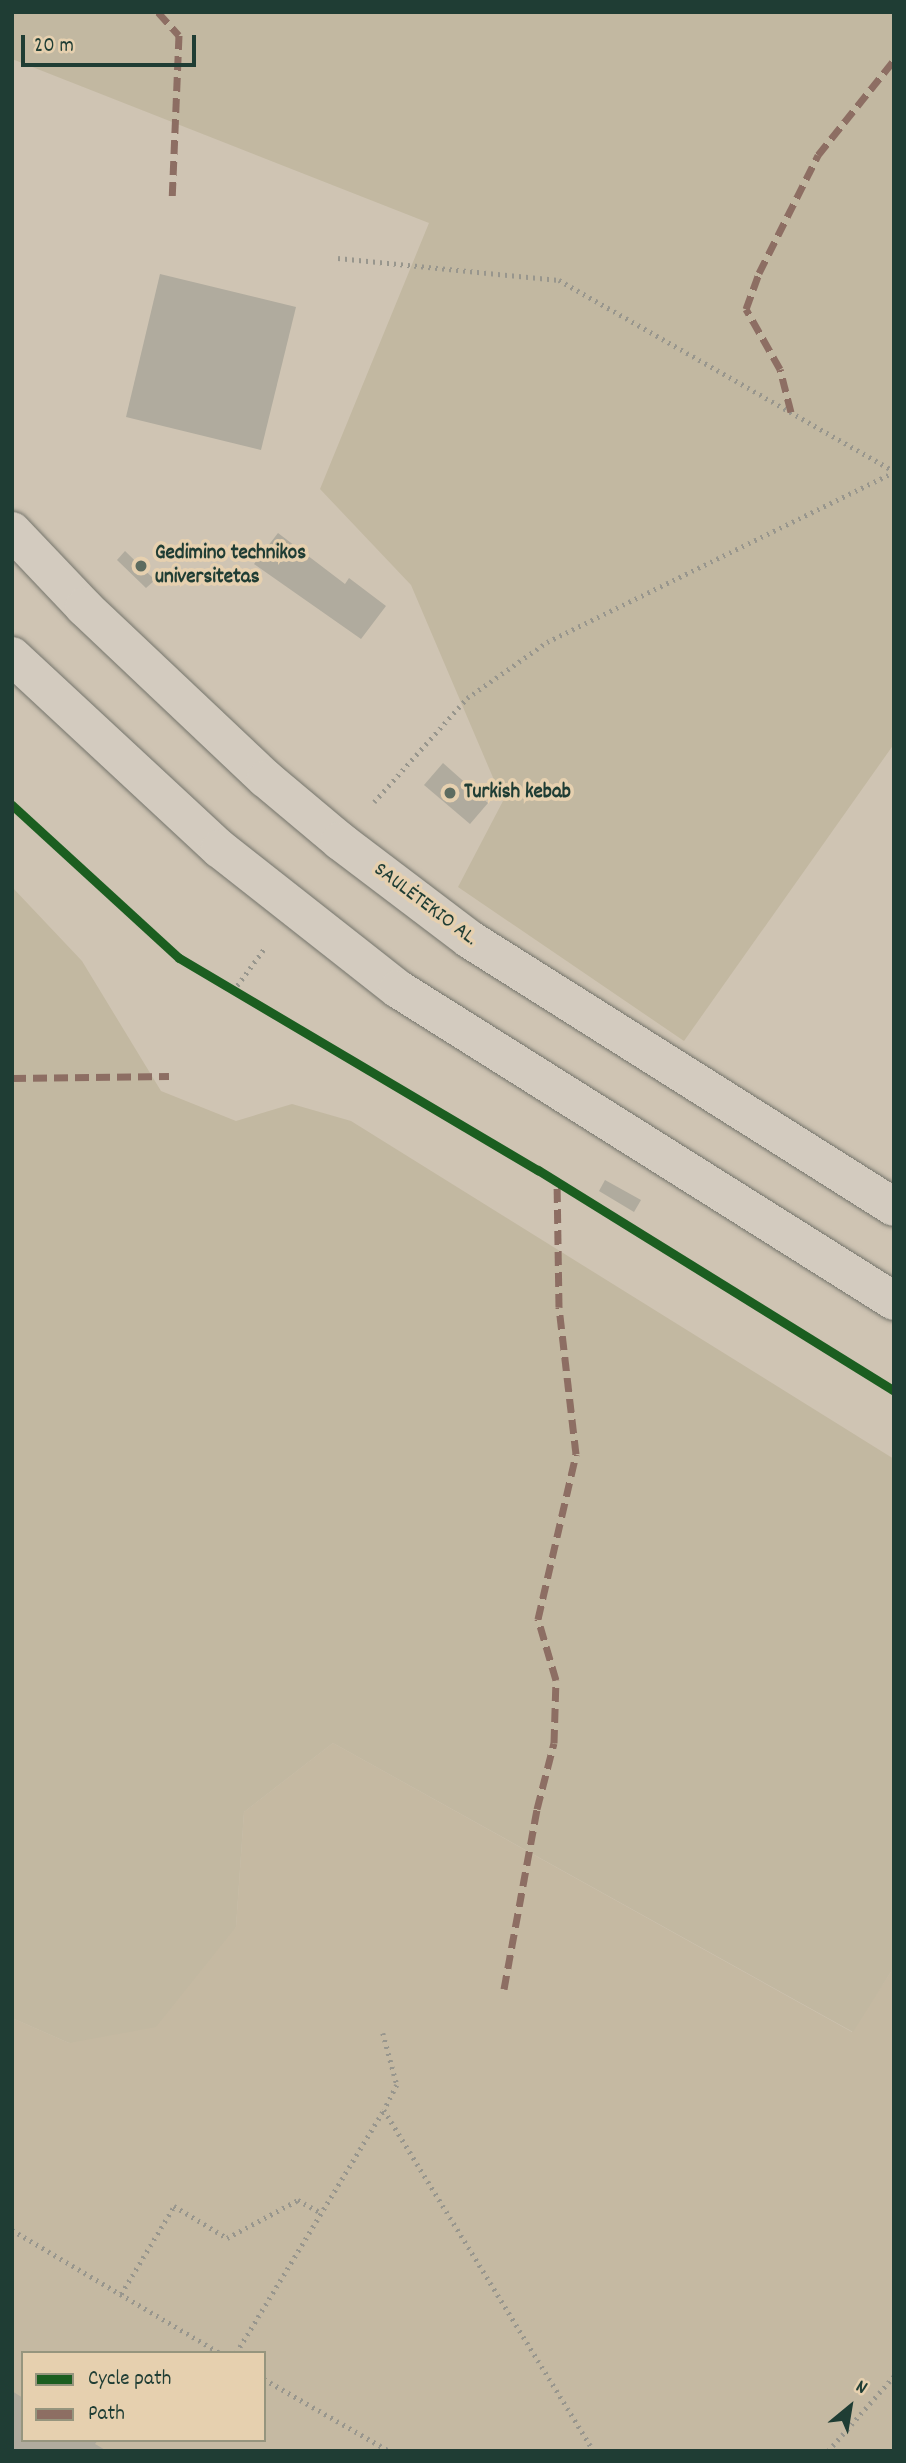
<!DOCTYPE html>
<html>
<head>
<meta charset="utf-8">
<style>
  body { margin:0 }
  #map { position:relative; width:906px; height:2463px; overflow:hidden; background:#cfc4b3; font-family:Dekko,sans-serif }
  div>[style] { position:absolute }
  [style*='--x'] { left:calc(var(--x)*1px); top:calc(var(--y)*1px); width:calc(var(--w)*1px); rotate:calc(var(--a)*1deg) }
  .built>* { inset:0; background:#c5b9a2 }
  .green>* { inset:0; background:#c2b8a1 }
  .building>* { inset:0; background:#b0ab9e }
  .path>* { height:4.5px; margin-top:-2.25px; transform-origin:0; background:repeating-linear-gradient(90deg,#98968d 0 2px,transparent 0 7px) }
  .roads { filter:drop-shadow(0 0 2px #74746b) drop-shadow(0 0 2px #74746b) }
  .secondary>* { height:38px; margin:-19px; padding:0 19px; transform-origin:19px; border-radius:19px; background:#d3cbbf }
  .quiet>* { height:7px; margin-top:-3.5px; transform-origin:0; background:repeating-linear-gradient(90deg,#8d6e63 0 14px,transparent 0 21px) }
  .cycleway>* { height:9px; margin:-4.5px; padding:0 4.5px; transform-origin:4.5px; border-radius:4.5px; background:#1b5e20 }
  .dots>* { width:19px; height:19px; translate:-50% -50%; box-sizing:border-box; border:4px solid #e6d0af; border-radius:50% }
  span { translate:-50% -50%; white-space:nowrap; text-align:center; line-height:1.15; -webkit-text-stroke:7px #e6d0af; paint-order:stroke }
  .poi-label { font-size:21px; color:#1f3d34; font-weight:700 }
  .left { translate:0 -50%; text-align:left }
  .street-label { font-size:21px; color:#1f3d34 }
  .frame { position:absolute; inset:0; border:14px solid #1f3d34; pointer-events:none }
  .legend { position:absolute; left:21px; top:2351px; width:245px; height:91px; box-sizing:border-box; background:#e6d0af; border:2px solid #96957e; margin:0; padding:9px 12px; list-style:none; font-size:21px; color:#1f3d34 }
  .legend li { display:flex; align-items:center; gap:14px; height:35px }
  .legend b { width:35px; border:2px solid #96957e }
  .north { position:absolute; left:815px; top:2372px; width:70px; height:70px; -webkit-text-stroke:5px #e6d0af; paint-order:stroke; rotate:30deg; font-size:19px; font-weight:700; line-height:28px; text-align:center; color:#1f3d34 }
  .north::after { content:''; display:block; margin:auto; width:24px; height:32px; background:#1f3d34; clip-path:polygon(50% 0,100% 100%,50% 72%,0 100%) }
  .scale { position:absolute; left:21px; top:35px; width:175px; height:32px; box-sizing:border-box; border:4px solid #1f3d34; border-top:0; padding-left:9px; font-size:21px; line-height:24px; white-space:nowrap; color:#1f3d34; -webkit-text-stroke:5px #e6d0af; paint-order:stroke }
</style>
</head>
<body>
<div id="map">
  <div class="built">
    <i style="clip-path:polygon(evenodd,333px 1743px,852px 2032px,894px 1967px,894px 2451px,12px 2451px,12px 2018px,69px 2043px,236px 1927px,244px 1812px,333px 1743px,23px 2353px,264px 2353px,264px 2440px,23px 2440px,23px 2353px)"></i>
  </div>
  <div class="green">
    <i style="clip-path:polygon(12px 12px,894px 12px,894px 744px,684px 1041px,458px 887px,503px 801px,411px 585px,320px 489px,429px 223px,12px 59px)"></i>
    <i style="clip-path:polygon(12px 887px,82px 961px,161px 1091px,236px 1121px,292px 1104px,351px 1121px,894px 1459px,894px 1967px,853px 2032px,333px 1743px,244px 1812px,236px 1927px,156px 2027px,69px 2043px,12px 2018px)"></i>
  </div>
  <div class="building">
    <i style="clip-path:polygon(160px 274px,296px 307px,261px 450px,126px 417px)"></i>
    <i style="clip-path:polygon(278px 533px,345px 584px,349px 578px,386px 606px,361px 639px,254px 564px)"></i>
    <i style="clip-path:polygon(125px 551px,155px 580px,146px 588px,117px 560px)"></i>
    <i style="clip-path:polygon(443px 763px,488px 803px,470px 824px,424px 785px)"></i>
    <i style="clip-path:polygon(605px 1180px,641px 1200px,634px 1212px,599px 1191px)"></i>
    <i style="clip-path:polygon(12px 2391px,23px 2398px,23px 2440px,98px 2440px,95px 2444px,107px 2451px,12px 2451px)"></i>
  </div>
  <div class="path">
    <i style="--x:338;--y:258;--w:222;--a:5.7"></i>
    <i style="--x:559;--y:280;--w:386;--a:29.7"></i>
    <i style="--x:374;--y:802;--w:140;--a:-48.2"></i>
    <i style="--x:467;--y:698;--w:98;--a:-35"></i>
    <i style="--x:547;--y:642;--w:386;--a:-26.1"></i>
    <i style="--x:233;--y:991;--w:52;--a:-53.6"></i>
    <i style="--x:383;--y:2033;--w:54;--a:74.9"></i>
    <i style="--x:397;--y:2085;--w:28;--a:117"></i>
    <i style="--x:384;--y:2110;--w:400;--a:58.4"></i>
    <i style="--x:12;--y:2230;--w:242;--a:30.6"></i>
    <i style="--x:121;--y:2294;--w:103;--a:-58.9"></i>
    <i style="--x:174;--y:2206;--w:62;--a:31.1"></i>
    <i style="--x:227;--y:2238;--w:81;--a:-28.2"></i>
    <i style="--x:298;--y:2200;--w:26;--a:29"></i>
    <i style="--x:236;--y:2353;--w:285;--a:-58.7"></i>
    <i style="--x:264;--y:2379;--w:144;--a:29.9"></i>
    <i style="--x:828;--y:2451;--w:100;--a:-48.7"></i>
  </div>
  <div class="roads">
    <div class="secondary">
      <i style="--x:12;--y:531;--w:105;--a:46.5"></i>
      <i style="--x:84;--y:607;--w:250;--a:43.4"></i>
      <i style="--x:266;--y:779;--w:97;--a:40"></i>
      <i style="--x:340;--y:841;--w:162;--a:37.2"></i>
      <i style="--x:469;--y:939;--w:502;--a:32.24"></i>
      <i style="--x:12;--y:656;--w:284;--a:42.9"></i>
      <i style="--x:220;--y:849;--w:226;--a:38.2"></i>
      <i style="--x:398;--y:989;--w:586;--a:32.17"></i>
    </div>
  </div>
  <div class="quiet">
    <i style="--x:158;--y:12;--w:31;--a:48"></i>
    <i style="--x:179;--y:35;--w:166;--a:92.4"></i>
    <i style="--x:791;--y:412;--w:44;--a:-104.3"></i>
    <i style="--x:780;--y:369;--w:69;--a:-119.5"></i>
    <i style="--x:746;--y:309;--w:38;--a:-70"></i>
    <i style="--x:759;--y:273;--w:132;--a:-63.4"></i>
    <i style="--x:818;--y:155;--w:122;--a:-51.3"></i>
    <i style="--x:12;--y:1078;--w:157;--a:-0.7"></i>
    <i style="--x:504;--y:1989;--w:183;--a:-79.6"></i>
    <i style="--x:537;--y:1809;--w:68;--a:-75.6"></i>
    <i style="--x:554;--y:1743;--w:63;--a:-88.2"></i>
    <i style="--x:556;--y:1680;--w:64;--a:-106.4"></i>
    <i style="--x:538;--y:1619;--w:169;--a:-77"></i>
    <i style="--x:576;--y:1454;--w:148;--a:-96.6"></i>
    <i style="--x:559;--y:1307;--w:125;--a:-90.9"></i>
  </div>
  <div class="cycleway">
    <i style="--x:12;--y:805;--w:226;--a:42.5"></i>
    <i style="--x:179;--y:958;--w:417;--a:30.6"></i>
    <i style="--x:538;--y:1170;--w:419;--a:31.8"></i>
  </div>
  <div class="dots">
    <i style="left:141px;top:566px;background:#5d6c60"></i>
    <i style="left:450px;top:793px;background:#5d6c60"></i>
  </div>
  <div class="poi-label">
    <span class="left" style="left:155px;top:566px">Gedimino technikos<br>universitetas</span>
    <span class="left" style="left:464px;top:793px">Turkish kebab</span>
  </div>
  <div class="street-label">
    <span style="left:425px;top:905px;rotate:37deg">SAULĖTEKIO AL.</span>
  </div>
  <div class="frame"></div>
  <ul class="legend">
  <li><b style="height:9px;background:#1b5e20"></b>Cycle path</li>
  <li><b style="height:9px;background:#8d6e63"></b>Path</li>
  </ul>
  <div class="north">N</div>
  <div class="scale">20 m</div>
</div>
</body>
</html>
